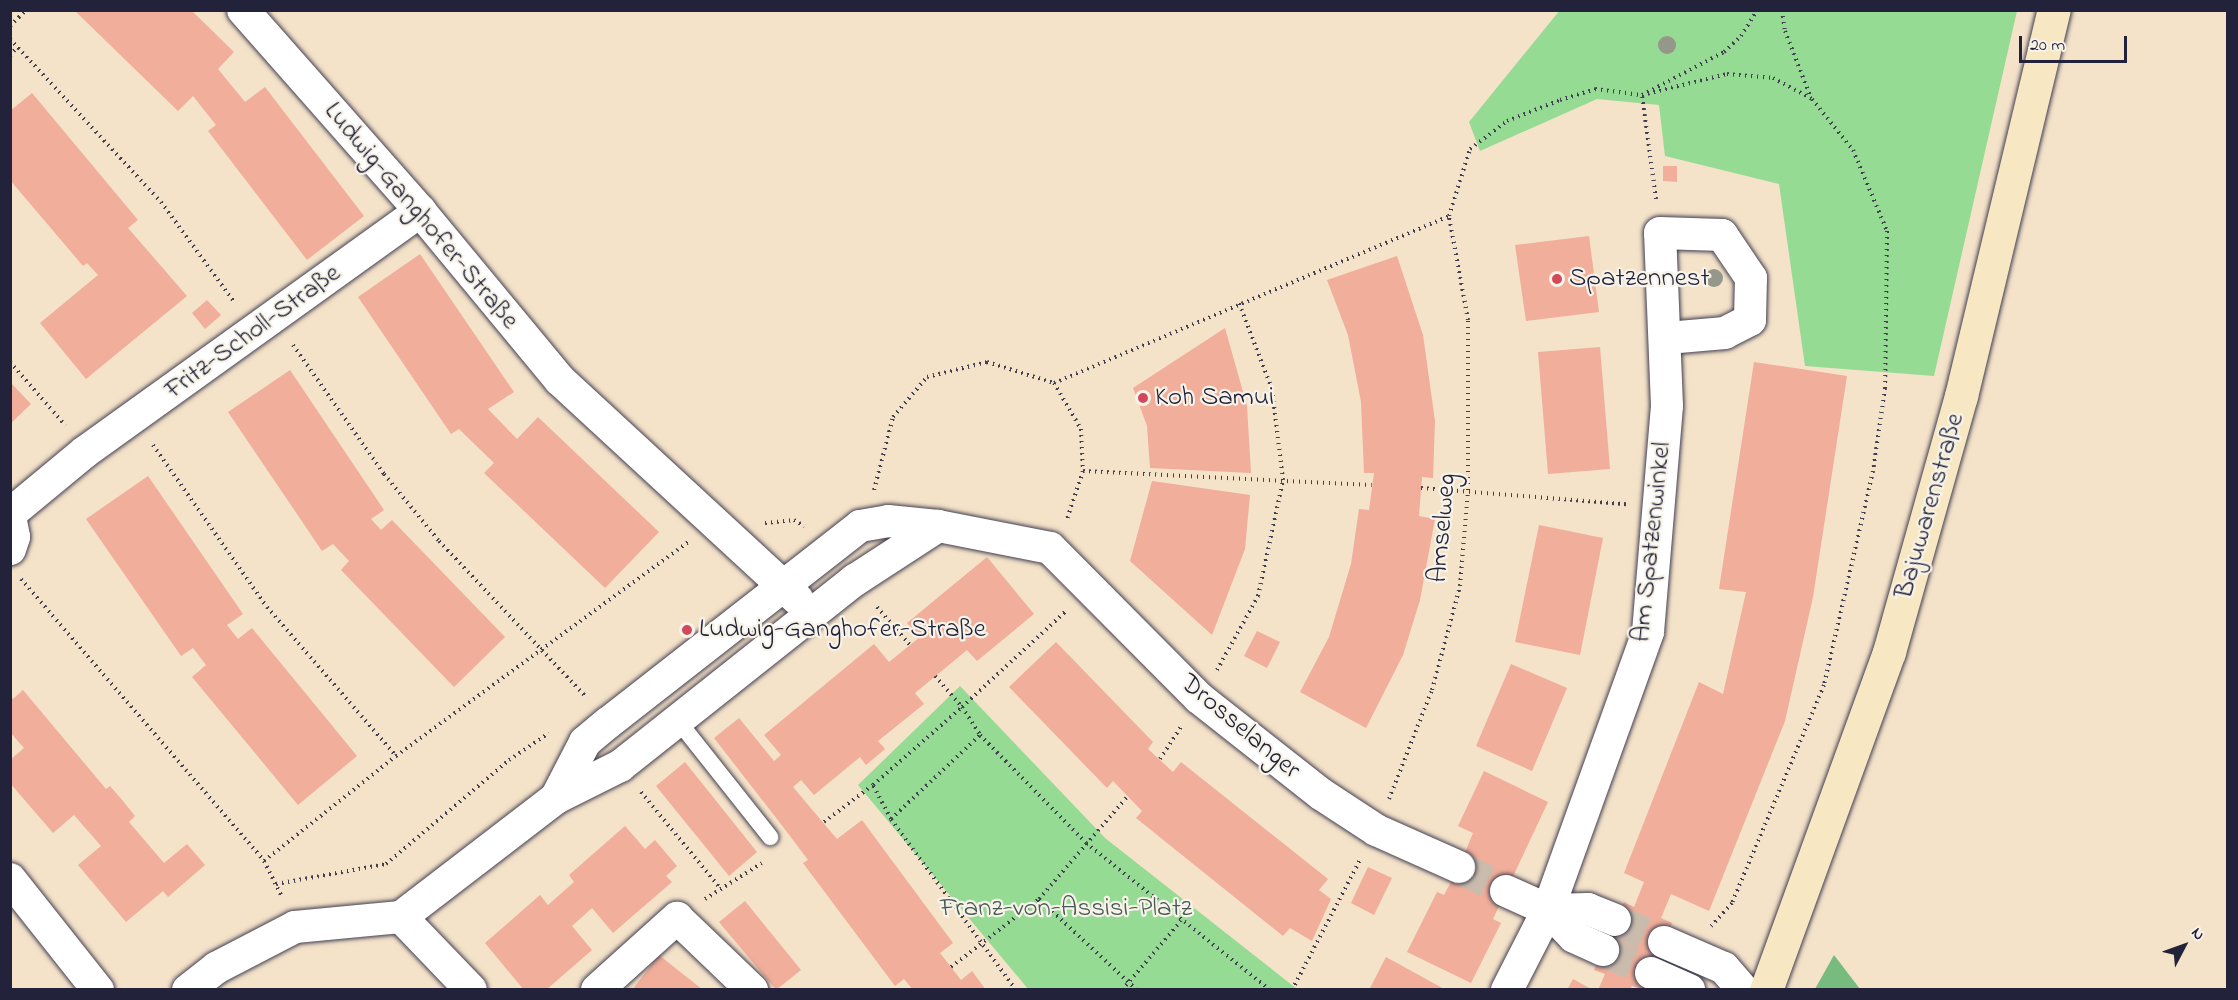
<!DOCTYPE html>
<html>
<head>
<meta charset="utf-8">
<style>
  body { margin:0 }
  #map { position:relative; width:2238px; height:1000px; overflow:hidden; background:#f4e2c9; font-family:"Indie Flower",sans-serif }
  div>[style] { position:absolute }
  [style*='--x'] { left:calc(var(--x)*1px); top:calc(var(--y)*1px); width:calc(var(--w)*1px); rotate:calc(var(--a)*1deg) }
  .green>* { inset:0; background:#96db94 }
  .forest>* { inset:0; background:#78bb7e }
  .building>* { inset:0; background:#f0ae9b }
  .street-tunnel>* { height:32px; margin-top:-16px; transform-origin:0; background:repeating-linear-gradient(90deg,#cabcad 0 32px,transparent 0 48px) }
  .path>* { height:4px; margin-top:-2px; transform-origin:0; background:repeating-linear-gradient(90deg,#423f50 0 1.5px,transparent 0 6px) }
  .roads { filter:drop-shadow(0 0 2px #423f50) drop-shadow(0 0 2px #423f50) }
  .lane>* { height:16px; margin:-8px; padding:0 8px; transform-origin:8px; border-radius:8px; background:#fff }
  .street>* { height:32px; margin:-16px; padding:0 16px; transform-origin:16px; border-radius:16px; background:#fff }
  .secondary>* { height:33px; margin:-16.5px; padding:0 16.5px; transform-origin:16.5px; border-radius:16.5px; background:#f7e8c3 }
  .trees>* { width:18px; height:18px; margin:-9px; border-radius:50%; background:#94978a }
  .dots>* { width:16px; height:16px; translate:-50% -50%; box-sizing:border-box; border:3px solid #f7f3e8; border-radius:50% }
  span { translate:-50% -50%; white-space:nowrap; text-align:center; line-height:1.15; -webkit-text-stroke:4.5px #f7f3e8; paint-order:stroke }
  .street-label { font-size:27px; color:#22223b }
  .poi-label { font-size:27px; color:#22223b }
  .left { translate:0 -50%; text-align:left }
  .park-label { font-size:27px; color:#455a56 }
  .frame { position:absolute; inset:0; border:12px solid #22223b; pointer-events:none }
  .north { position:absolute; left:2154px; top:916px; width:60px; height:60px; -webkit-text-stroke:4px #f7f3e8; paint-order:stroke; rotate:49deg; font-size:16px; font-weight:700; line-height:24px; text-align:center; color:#22223b }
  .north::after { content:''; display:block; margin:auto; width:21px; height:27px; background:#22223b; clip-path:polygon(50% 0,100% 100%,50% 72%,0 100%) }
  .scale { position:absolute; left:2019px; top:36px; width:108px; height:27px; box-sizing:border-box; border:3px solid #22223b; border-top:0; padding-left:8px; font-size:18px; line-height:21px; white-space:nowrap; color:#22223b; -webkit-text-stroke:4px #f7f3e8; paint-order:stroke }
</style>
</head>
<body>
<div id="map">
  <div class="green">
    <i style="clip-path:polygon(1560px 10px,2017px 11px,1934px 376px,1805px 366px,1779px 184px,1665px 156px,1659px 105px,1597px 99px,1480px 151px,1469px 122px)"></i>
    <i style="clip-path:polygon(960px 686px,1105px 838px,1297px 989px,1028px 989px,858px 785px)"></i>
  </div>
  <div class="forest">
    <i style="clip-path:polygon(1834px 955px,1860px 989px,1815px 989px)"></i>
  </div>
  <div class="building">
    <i style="clip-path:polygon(74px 10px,191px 10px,234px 52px,218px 69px,245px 102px,265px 87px,364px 216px,307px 260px,208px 131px,216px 125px,193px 96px,178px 111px)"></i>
    <i style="clip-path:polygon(32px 93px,138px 220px,128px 228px,187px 296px,86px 379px,40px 323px,98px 275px,87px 263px,83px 266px,10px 180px,10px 111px)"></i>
    <i style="clip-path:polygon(1663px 166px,1677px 166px,1677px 182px,1663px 181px)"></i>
    <i style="clip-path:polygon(1589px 236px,1599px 312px,1526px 321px,1515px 245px)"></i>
    <i style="clip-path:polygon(420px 254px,514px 392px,488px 409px,517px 439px,538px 417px,659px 532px,605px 588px,484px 473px,494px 463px,459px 429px,451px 434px,358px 297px)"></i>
    <i style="clip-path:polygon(1397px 256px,1423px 335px,1435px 421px,1433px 478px,1422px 477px,1419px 516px,1435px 519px,1420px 600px,1403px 655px,1366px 728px,1300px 692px,1329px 637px,1351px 564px,1359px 509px,1369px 510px,1374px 473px,1364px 473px,1361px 402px,1348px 335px,1327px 280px)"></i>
    <i style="clip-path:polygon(207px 300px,221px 315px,205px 329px,192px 313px)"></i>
    <i style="clip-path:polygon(1225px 328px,1247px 406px,1251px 473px,1150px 468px,1147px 426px,1133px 388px)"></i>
    <i style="clip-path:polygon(1600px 347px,1610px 469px,1548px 474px,1538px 352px)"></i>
    <i style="clip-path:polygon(1754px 362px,1847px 376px,1813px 597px,1785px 721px,1709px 911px,1671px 894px,1661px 918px,1672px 923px,1644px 990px,1632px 986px,1630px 990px,1598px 990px,1605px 974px,1594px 970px,1624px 902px,1634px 907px,1644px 882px,1624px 873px,1699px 682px,1723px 694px,1746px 592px,1719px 589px)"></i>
    <i style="clip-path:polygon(290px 370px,384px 510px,371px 519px,381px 530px,392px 520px,505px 637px,454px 687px,341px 570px,349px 561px,333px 544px,322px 551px,228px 412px)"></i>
    <i style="clip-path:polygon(10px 382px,31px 404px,10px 424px)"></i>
    <i style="clip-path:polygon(148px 476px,243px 614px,227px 625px,238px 639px,252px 628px,357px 756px,298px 805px,192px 677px,206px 665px,193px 648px,181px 656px,86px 519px)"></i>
    <i style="clip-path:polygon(1152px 481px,1250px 495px,1245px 549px,1212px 635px,1130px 561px)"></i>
    <i style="clip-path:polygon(1539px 525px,1603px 538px,1580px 655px,1515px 642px)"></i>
    <i style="clip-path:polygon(987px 557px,1034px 614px,977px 661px,967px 650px,915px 693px,924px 704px,878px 741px,885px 749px,866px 765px,860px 757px,814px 795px,801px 780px,793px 787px,837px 839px,862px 820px,953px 943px,940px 953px,961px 980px,972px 971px,986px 990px,913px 990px,904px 979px,895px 986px,803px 863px,808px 860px,787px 832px,714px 738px,739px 718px,774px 761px,781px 755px,764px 735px,874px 644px,889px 662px,920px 637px,907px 623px)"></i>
    <i style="clip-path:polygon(1257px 631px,1280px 642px,1267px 668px,1244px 656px)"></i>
    <i style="clip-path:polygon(1056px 642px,1153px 742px,1148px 749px,1173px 772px,1181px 762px,1328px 879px,1319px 890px,1331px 899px,1312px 941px,1290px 928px,1283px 936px,1136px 818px,1142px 811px,1113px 781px,1107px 788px,1009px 687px)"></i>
    <i style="clip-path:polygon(1511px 664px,1567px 688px,1532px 771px,1476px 746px)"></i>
    <i style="clip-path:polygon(23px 690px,106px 789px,110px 786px,123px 801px,135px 816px,129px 822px,164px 863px,187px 844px,205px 865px,168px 897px,163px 891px,126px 922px,78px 865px,101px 846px,74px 815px,53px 833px,10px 783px,10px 760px,24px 748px,10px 732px,10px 695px,13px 699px)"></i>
    <i style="clip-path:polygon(685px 762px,757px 852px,729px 876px,656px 786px)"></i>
    <i style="clip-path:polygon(1484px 771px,1548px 802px,1493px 919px,1501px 923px,1471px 983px,1407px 952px,1437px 892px,1444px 895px,1459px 867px,1473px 833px,1458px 826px)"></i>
    <i style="clip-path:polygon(625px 826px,645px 849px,655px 840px,677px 866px,666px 876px,672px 882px,613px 933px,592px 908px,572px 926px,592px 950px,546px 990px,524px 990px,485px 943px,540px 895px,548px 905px,574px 882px,569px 875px)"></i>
    <i style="clip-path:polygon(1368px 867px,1392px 878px,1374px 915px,1351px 903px)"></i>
    <i style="clip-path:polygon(745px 901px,801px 970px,776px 990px,719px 922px)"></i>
    <i style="clip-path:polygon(659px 955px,703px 990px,632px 990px)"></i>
    <i style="clip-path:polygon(1386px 957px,1446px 990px,1369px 990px)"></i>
    <i style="clip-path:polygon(1573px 979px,1593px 990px,1567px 990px)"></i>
  </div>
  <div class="street-tunnel">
    <i style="--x:1459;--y:867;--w:53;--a:27.1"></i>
    <i style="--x:1615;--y:920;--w:54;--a:24.2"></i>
    <i style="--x:1603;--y:950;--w:53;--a:25.6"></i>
  </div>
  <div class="path">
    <i style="--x:1782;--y:10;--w:21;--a:82"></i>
    <i style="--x:1785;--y:31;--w:72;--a:68.8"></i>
    <i style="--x:10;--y:26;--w:23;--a:-45"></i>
    <i style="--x:10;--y:39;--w:222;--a:47.2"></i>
    <i style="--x:161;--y:202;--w:125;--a:53.8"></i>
    <i style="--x:10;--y:56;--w:10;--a:-53"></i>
    <i style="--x:1656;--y:199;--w:105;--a:-97.7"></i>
    <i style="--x:1642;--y:95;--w:93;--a:-27.7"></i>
    <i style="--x:1724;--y:52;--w:23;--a:-43"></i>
    <i style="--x:1741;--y:36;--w:31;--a:-58"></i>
    <i style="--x:293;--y:345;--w:158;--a:54.8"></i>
    <i style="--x:384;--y:474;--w:87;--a:50.6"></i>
    <i style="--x:439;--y:541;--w:216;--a:46.7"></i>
    <i style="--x:10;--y:362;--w:84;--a:48.9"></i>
    <i style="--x:1054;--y:383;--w:53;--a:59.6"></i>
    <i style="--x:1081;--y:429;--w:42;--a:87.3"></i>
    <i style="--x:1083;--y:471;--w:51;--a:108.4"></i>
    <i style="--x:153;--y:445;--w:198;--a:54.9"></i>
    <i style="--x:267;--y:607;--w:197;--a:49.1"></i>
    <i style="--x:1083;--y:471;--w:289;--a:2.8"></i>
    <i style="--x:1421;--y:488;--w:206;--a:4.5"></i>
    <i style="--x:874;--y:490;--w:75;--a:-75.4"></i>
    <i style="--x:893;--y:417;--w:52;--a:-49.6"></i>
    <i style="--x:927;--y:377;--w:62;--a:-14"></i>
    <i style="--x:987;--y:362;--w:70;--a:17.4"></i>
    <i style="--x:1054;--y:383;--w:429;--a:-22.9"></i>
    <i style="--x:1449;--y:216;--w:70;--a:-72.6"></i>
    <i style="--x:1470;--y:149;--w:46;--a:-37.1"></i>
    <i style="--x:1507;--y:121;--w:57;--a:-21.6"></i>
    <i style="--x:1560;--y:100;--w:37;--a:-17"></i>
    <i style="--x:1595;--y:89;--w:47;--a:7.3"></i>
    <i style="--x:1642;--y:95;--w:88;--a:-13.9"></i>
    <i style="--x:1727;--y:74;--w:46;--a:5"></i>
    <i style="--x:1773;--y:78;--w:44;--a:28.3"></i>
    <i style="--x:1812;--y:99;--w:65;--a:51.2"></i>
    <i style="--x:1853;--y:150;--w:88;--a:67.2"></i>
    <i style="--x:1887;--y:231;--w:157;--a:90.7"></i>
    <i style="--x:1885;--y:388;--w:84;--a:98.2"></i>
    <i style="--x:1873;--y:471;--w:220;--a:102.9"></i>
    <i style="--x:1824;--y:685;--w:237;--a:112.9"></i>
    <i style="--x:1732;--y:903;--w:31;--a:132"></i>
    <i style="--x:765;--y:523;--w:29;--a:-6"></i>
    <i style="--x:794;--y:520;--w:12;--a:31"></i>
    <i style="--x:21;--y:579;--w:372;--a:49.2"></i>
    <i style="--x:264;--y:861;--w:40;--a:63.4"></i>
    <i style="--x:877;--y:607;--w:50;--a:49"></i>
    <i style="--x:1217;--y:670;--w:85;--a:-61"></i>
    <i style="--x:1258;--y:596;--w:119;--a:-77.8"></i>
    <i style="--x:1283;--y:480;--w:92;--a:-96.9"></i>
    <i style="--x:1272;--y:389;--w:92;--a:-111"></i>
    <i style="--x:935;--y:676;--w:41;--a:48.9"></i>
    <i style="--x:962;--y:707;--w:140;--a:-42.7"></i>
    <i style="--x:1160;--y:759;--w:38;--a:-57"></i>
    <i style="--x:641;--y:792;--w:124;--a:50.5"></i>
    <i style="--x:1389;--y:799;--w:117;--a:-68.5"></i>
    <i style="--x:1432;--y:690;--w:108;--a:-74.9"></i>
    <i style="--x:1460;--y:586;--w:96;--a:-85.2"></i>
    <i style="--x:1468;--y:490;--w:170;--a:-90"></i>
    <i style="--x:1468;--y:320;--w:106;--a:-100.4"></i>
    <i style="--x:891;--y:819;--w:122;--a:-43.3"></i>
    <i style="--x:824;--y:822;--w:61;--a:-37.1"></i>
    <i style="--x:264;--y:861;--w:169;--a:-38.5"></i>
    <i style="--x:396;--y:756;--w:362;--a:-36.2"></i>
    <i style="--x:276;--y:884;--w:112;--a:-10.3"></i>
    <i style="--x:386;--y:864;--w:161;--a:-40.2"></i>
    <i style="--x:509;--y:760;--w:48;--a:-34"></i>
    <i style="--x:705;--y:899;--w:67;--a:-32.3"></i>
    <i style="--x:1039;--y:899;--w:134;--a:42.9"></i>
    <i style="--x:951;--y:967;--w:111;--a:-37.7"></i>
    <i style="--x:1039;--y:899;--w:136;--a:-49.2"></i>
    <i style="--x:1016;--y:990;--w:212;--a:-126.2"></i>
    <i style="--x:891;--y:819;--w:38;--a:-118"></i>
    <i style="--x:873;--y:785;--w:118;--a:-41.2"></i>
    <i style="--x:962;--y:707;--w:33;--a:57"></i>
    <i style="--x:980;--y:735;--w:151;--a:45.5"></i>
    <i style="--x:1086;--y:843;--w:236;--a:38.6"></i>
    <i style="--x:1122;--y:990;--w:91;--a:-49.5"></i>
    <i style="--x:1292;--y:990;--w:147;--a:-62.4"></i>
  </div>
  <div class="roads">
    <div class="lane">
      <i style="--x:679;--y:722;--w:147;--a:51.6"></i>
    </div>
    <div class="street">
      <i style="--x:243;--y:10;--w:268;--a:48.6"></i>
      <i style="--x:420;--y:211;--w:219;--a:50.4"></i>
      <i style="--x:560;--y:380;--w:323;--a:42.7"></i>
      <i style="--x:10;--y:514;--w:97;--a:-39.6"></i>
      <i style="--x:85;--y:452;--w:413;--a:-35.7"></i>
      <i style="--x:10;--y:516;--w:21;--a:79"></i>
      <i style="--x:14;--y:537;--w:13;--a:108"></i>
      <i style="--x:556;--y:798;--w:63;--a:-62.6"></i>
      <i style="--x:585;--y:742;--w:30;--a:-40"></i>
      <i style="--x:608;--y:723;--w:320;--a:-38"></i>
      <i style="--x:860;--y:526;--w:28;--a:-10"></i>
      <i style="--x:888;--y:521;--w:50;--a:5.7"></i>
      <i style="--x:938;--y:526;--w:114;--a:11.1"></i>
      <i style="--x:1050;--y:548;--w:211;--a:45.2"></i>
      <i style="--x:1199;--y:698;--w:155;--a:38.2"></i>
      <i style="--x:1321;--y:794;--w:66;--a:33.2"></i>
      <i style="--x:1376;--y:830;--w:91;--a:24"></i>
      <i style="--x:10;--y:879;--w:142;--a:51.6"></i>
      <i style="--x:1506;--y:891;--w:46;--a:24.3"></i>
      <i style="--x:1548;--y:910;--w:37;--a:46"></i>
      <i style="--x:1574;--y:937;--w:32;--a:24"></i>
      <i style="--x:1548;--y:910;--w:40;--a:-1.4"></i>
      <i style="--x:1588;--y:909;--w:29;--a:22"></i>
      <i style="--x:401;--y:917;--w:101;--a:46.2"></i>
      <i style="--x:1664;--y:942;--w:65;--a:23.4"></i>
      <i style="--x:1724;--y:968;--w:29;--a:49"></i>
      <i style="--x:1651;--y:973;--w:42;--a:24.1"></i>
      <i style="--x:188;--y:990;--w:36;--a:-38"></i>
      <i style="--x:216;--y:968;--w:89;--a:-27.4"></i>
      <i style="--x:295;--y:927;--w:106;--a:-5.4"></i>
      <i style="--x:401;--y:917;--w:195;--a:-37.5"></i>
      <i style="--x:556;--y:798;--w:72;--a:-26.6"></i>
      <i style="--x:620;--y:766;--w:300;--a:-38.4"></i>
      <i style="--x:855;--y:580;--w:99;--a:-33"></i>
      <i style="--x:597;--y:990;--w:108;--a:-42"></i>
      <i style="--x:677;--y:918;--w:104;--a:43.8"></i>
      <i style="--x:1507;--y:990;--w:90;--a:-62.9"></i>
      <i style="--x:1548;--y:910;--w:295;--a:-70.2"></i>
      <i style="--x:1648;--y:632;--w:227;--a:-85.2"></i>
      <i style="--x:1667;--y:406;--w:173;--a:-92.3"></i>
      <i style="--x:1660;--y:233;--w:62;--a:1.8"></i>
      <i style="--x:1722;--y:235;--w:52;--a:56"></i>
      <i style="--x:1751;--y:278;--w:42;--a:91.4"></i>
      <i style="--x:1750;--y:320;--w:28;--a:153"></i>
      <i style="--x:1725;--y:333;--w:58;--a:175.1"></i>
    </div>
    <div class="secondary">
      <i style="--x:1766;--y:990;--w:360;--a:-70"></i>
      <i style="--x:1889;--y:652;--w:266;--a:-74.3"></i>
      <i style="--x:1961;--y:396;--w:397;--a:-76.5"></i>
    </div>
  </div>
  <div class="trees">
    <i style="left:1667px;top:45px"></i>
    <i style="left:1714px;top:278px"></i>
  </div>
  <div class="dots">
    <i style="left:1557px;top:279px;background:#d1495b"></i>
    <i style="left:1143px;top:398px;background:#d1495b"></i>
    <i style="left:687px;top:630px;background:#d1495b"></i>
  </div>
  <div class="street-label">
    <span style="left:421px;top:216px;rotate:50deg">Ludwig-Ganghofer-Straße</span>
    <span style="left:253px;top:332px;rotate:-36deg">Fritz-Scholl-Straße</span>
    <span style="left:1930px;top:506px;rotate:-74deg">Bajuwarenstraße</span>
    <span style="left:1443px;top:528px;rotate:-85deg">Amselweg</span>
    <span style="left:1652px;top:542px;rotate:-84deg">Am Spatzenwinkel</span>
    <span style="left:1240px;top:727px;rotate:40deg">Drosselanger</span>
  </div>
  <div class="poi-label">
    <span class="left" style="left:1569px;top:279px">Spatzennest</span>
    <span class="left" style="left:1155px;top:398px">Koh Samui</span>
    <span class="left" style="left:699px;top:630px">Ludwig-Ganghofer-Straße</span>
  </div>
  <div class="park-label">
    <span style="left:1066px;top:909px">Franz-von-Assisi-Platz</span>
  </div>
  <div class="frame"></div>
  <div class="north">N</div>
  <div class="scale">20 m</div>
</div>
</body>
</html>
